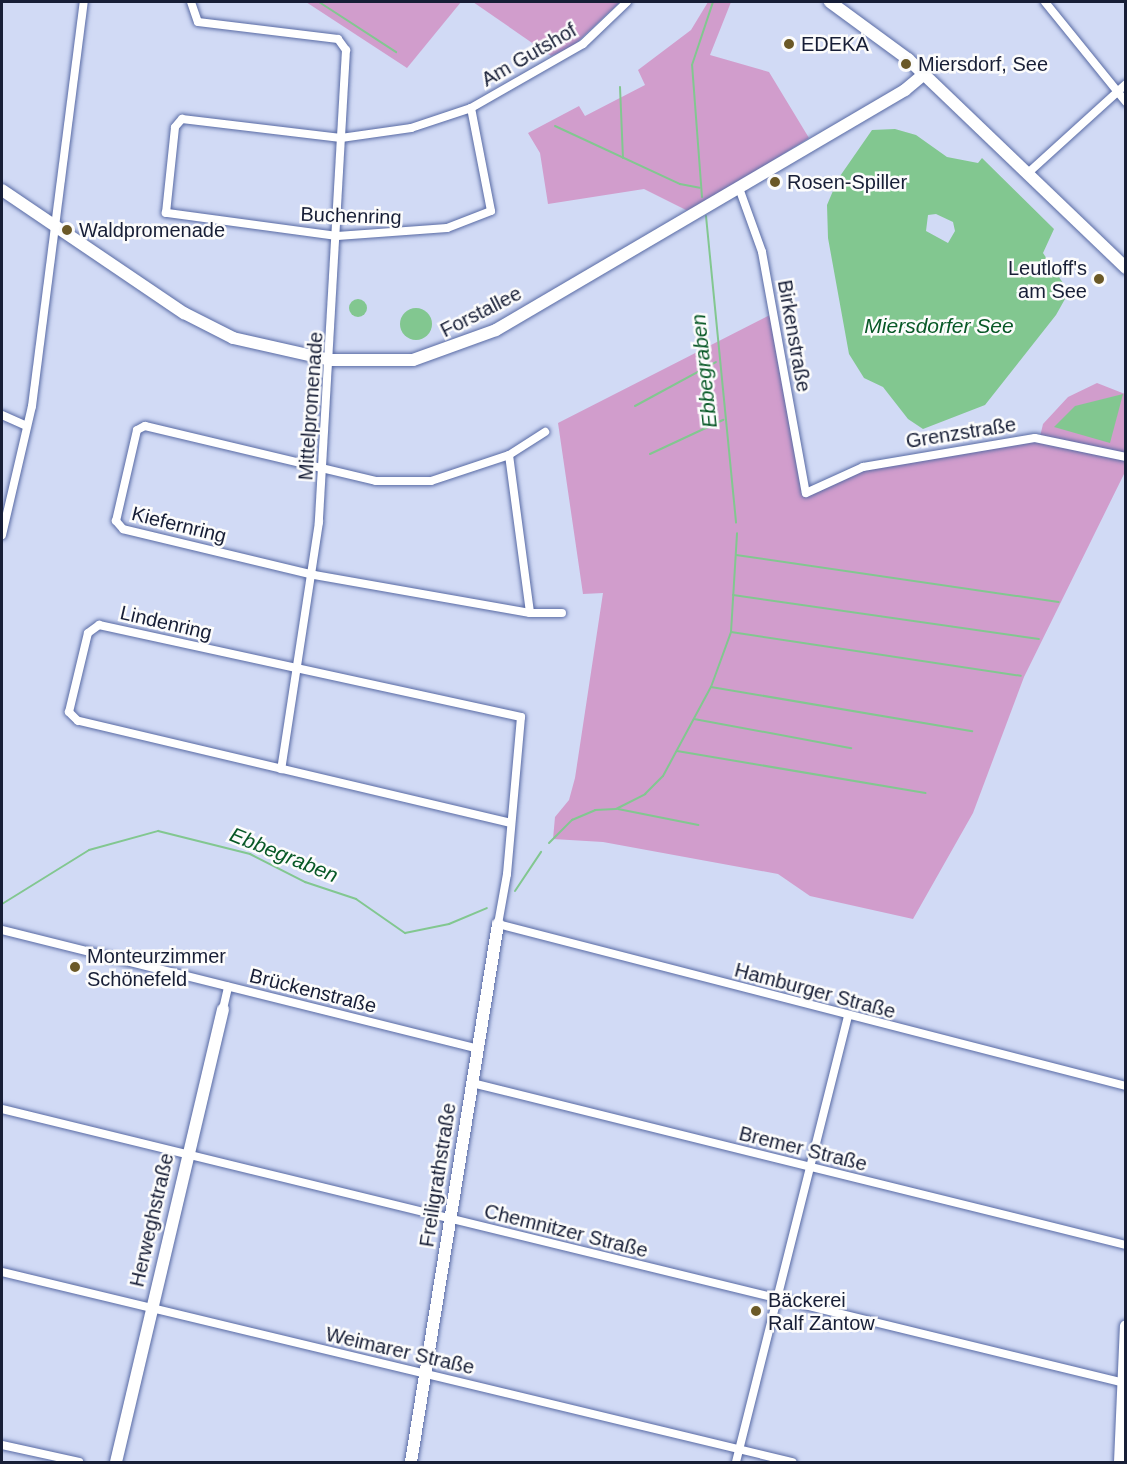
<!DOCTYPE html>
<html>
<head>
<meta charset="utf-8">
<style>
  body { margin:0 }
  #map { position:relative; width:1127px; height:1464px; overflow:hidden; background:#d1daf5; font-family:Arial,sans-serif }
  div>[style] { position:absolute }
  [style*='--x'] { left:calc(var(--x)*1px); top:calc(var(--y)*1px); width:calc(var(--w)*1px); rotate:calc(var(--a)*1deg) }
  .green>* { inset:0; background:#d19dcc }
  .water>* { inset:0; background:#82c790 }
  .round { border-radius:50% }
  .stream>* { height:2px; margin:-1px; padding:0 1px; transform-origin:1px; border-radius:1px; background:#82c790 }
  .roads { filter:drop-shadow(0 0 2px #586aa4) drop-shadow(0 0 2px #586aa4) }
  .street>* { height:8px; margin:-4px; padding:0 4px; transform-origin:4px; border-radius:4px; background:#fff }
  .secondary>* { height:12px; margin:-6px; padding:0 6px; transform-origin:6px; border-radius:6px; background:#fff }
  .dots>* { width:16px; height:16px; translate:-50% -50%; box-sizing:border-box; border:3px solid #fcfcfc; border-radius:50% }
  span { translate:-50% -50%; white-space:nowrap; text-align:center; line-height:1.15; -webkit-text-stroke:5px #fcfcfc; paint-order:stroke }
  .poi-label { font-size:20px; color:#171e36 }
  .left { translate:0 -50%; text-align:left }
  .right { translate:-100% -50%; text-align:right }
  .street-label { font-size:20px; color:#171e36 }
  .water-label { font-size:21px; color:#075826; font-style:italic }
  .frame { position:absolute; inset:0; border:3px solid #171e36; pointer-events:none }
</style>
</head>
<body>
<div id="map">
  <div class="green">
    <i style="clip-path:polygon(306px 2px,461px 2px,407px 68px)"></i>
    <i style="clip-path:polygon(473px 2px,620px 2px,572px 47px,551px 56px)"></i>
    <i style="clip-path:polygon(708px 2px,731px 2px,710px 55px,769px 72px,809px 138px,690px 212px,644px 189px,548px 204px,540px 153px,528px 133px,579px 106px,585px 116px,645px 85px,638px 70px,691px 30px)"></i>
    <i style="clip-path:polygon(772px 314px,802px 496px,863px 469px,1039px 441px,1043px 424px,1068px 397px,1097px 383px,1125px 394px,1125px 472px,1024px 677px,973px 813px,913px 919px,810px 896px,778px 874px,603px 842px,553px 839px,555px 817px,569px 800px,575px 778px,603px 593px,583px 594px,558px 423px)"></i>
  </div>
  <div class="water">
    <i style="clip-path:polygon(evenodd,895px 129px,916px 135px,947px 157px,978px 163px,982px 158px,1054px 229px,1043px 253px,1063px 283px,1065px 299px,1056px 315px,985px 405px,923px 429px,908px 419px,883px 387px,864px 378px,849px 354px,828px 238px,827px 205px,838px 179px,872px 130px,895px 129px,936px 214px,953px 222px,955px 231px,948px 243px,926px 231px,928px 215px,936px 214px)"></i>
    <i class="round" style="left:349px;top:299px;width:18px;height:18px"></i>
    <i class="round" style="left:400px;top:308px;width:32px;height:32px"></i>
    <i style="clip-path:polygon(1123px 394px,1110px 443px,1054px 427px,1075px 406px)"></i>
  </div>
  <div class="stream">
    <i style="--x:319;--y:2;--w:92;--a:33"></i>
    <i style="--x:620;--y:87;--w:71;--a:87.6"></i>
    <i style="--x:555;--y:126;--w:138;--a:24.9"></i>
    <i style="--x:680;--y:184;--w:20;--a:11"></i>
    <i style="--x:702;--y:197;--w:132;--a:-94.3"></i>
    <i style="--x:692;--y:65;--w:66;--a:-71.6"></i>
    <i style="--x:706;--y:216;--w:308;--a:84.4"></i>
    <i style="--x:635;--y:406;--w:92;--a:-28.5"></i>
    <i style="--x:650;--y:454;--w:81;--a:-25"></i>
    <i style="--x:736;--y:555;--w:326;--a:8.3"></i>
    <i style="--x:733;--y:595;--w:309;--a:8.2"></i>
    <i style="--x:731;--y:632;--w:293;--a:8.6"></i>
    <i style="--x:711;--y:687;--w:265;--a:9.6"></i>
    <i style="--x:694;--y:719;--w:160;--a:10.5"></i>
    <i style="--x:677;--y:751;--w:252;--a:9.6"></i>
    <i style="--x:618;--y:809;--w:82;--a:11.3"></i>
    <i style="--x:549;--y:843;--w:33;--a:-45"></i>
    <i style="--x:572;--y:820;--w:25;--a:-23"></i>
    <i style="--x:595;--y:810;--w:21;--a:-3"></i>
    <i style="--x:616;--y:809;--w:33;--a:-27"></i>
    <i style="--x:645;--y:794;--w:25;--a:-45"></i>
    <i style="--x:663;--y:776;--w:101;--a:-61.7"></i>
    <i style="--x:711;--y:687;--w:59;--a:-70"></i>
    <i style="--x:731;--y:632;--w:99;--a:-86.5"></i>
    <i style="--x:515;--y:891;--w:47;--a:-56.3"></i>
    <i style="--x:2;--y:904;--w:102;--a:-31.8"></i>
    <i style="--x:89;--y:850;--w:72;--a:-15.4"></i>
    <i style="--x:158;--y:831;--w:95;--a:14"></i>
    <i style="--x:250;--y:854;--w:62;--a:27"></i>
    <i style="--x:305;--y:882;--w:54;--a:18.4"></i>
    <i style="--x:356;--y:899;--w:60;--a:34.8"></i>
    <i style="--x:405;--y:933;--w:45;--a:-11.6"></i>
    <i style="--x:449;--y:924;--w:41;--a:-22.8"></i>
  </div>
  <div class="roads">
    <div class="street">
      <i style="--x:191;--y:2;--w:21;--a:71"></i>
      <i style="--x:198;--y:22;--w:141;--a:6.9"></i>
      <i style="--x:338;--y:39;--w:14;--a:54"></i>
      <i style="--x:346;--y:50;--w:473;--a:93.3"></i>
      <i style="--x:319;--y:522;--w:250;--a:98.7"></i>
      <i style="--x:1045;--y:2;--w:129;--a:51"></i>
      <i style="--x:471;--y:108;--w:105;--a:79"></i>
      <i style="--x:491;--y:211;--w:47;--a:158.9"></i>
      <i style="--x:447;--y:228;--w:110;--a:175.8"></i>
      <i style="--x:337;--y:236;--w:173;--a:-172.3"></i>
      <i style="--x:166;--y:213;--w:86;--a:-84"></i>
      <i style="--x:175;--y:127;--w:11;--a:-49"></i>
      <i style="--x:182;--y:119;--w:160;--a:6.8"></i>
      <i style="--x:341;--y:138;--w:71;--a:-8.1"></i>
      <i style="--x:411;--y:128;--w:63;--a:-18.4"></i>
      <i style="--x:471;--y:108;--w:129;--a:-29.7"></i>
      <i style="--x:583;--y:44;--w:61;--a:-43.7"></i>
      <i style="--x:1028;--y:173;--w:132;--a:-42.2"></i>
      <i style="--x:739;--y:188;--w:68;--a:70.2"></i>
      <i style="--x:762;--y:252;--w:245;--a:79.7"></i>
      <i style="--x:806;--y:493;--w:63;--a:-24.5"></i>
      <i style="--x:863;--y:467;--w:174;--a:-9.6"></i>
      <i style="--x:1035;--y:438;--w:93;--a:11.8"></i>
      <i style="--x:2;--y:415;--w:27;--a:24"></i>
      <i style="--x:145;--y:426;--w:237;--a:13.4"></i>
      <i style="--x:376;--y:481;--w:55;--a:0"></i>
      <i style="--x:431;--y:481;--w:82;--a:-18.4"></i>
      <i style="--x:509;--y:455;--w:159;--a:82.4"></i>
      <i style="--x:530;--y:613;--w:219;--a:-170"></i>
      <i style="--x:314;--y:575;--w:196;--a:-166.5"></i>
      <i style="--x:123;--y:529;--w:11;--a:-131"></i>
      <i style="--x:116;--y:521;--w:93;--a:-77"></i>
      <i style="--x:137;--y:430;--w:9;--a:-27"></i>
      <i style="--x:509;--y:455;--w:43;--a:-32.6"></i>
      <i style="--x:2;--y:535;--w:132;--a:-76.9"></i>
      <i style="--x:32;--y:406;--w:407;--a:-82.7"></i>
      <i style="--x:530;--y:613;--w:32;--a:0"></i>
      <i style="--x:511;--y:823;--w:445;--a:-166.7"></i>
      <i style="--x:78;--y:721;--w:13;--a:-135"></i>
      <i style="--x:69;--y:712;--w:81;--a:-76.5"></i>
      <i style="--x:88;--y:633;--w:14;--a:-36"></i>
      <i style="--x:99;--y:625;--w:432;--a:12.3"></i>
      <i style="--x:521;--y:717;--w:158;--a:95.1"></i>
      <i style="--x:507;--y:874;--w:51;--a:100.2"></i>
      <i style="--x:498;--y:924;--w:649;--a:14.46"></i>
      <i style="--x:2;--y:930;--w:489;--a:14"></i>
      <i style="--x:223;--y:1009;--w:23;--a:-77"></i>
      <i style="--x:472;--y:1083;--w:674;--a:13.91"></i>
      <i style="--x:2;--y:1109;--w:1155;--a:13.72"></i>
      <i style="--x:2;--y:1272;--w:813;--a:13.52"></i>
      <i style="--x:2;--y:1445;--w:79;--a:12.4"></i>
      <i style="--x:736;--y:1462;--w:460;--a:-75.9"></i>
    </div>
    <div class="secondary">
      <i style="--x:830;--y:2;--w:97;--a:36.2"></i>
      <i style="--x:908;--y:59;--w:302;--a:43.8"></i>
      <i style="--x:2;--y:190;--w:220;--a:34.1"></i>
      <i style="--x:184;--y:313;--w:55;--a:27"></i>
      <i style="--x:233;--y:338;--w:100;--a:12.7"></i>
      <i style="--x:331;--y:360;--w:82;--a:0"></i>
      <i style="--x:413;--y:360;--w:88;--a:-19.9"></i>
      <i style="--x:496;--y:330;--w:474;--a:-30.4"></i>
      <i style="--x:905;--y:90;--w:25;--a:-40"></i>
      <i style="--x:116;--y:1462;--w:465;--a:-76.7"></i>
      <i style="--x:411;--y:1462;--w:545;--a:-80.81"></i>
      <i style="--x:1120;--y:1462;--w:136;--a:-87.5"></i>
    </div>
  </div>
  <div class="dots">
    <i style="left:789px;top:44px;background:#6b5927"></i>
    <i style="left:906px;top:64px;background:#6b5927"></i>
    <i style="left:775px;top:182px;background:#6b5927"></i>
    <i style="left:67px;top:230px;background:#6b5927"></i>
    <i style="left:1099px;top:279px;background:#6b5927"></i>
    <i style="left:75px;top:967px;background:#6b5927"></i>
    <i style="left:756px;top:1311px;background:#6b5927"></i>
  </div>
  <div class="poi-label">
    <span class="left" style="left:801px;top:44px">EDEKA</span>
    <span class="left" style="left:918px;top:64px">Miersdorf, See</span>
    <span class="left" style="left:787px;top:182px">Rosen-Spiller</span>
    <span class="left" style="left:79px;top:230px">Waldpromenade</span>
    <span class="right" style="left:1087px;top:280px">Leutloff's<br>am See</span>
    <span class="left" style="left:87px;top:968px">Monteurzimmer<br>Schönefeld</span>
    <span class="left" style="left:768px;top:1312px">Bäckerei<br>Ralf Zantow</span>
  </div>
  <div class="street-label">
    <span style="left:529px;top:55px;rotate:-30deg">Am Gutshof</span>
    <span style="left:351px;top:216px;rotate:2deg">Buchenring</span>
    <span style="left:481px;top:312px;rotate:-27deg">Forstallee</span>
    <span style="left:794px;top:336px;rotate:80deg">Birkenstraße</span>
    <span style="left:311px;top:406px;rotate:-86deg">Mittelpromenade</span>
    <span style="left:961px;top:433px;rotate:-9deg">Grenzstraße</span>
    <span style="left:179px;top:525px;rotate:14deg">Kiefernring</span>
    <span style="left:166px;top:623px;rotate:13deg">Lindenring</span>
    <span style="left:313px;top:991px;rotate:14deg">Brückenstraße</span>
    <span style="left:815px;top:991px;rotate:15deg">Hamburger Straße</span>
    <span style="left:803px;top:1149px;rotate:14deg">Bremer Straße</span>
    <span style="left:438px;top:1175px;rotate:-81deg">Freiligrathstraße</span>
    <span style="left:152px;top:1220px;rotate:-77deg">Herweghstraße</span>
    <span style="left:566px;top:1231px;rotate:14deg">Chemnitzer Straße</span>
    <span style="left:400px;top:1351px;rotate:13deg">Weimarer Straße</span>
  </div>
  <div class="water-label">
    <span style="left:939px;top:326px">Miersdorfer See</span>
    <span style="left:704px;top:371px;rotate:-96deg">Ebbegraben</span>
    <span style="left:284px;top:855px;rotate:22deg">Ebbegraben</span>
  </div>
  <div class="frame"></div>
</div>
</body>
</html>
